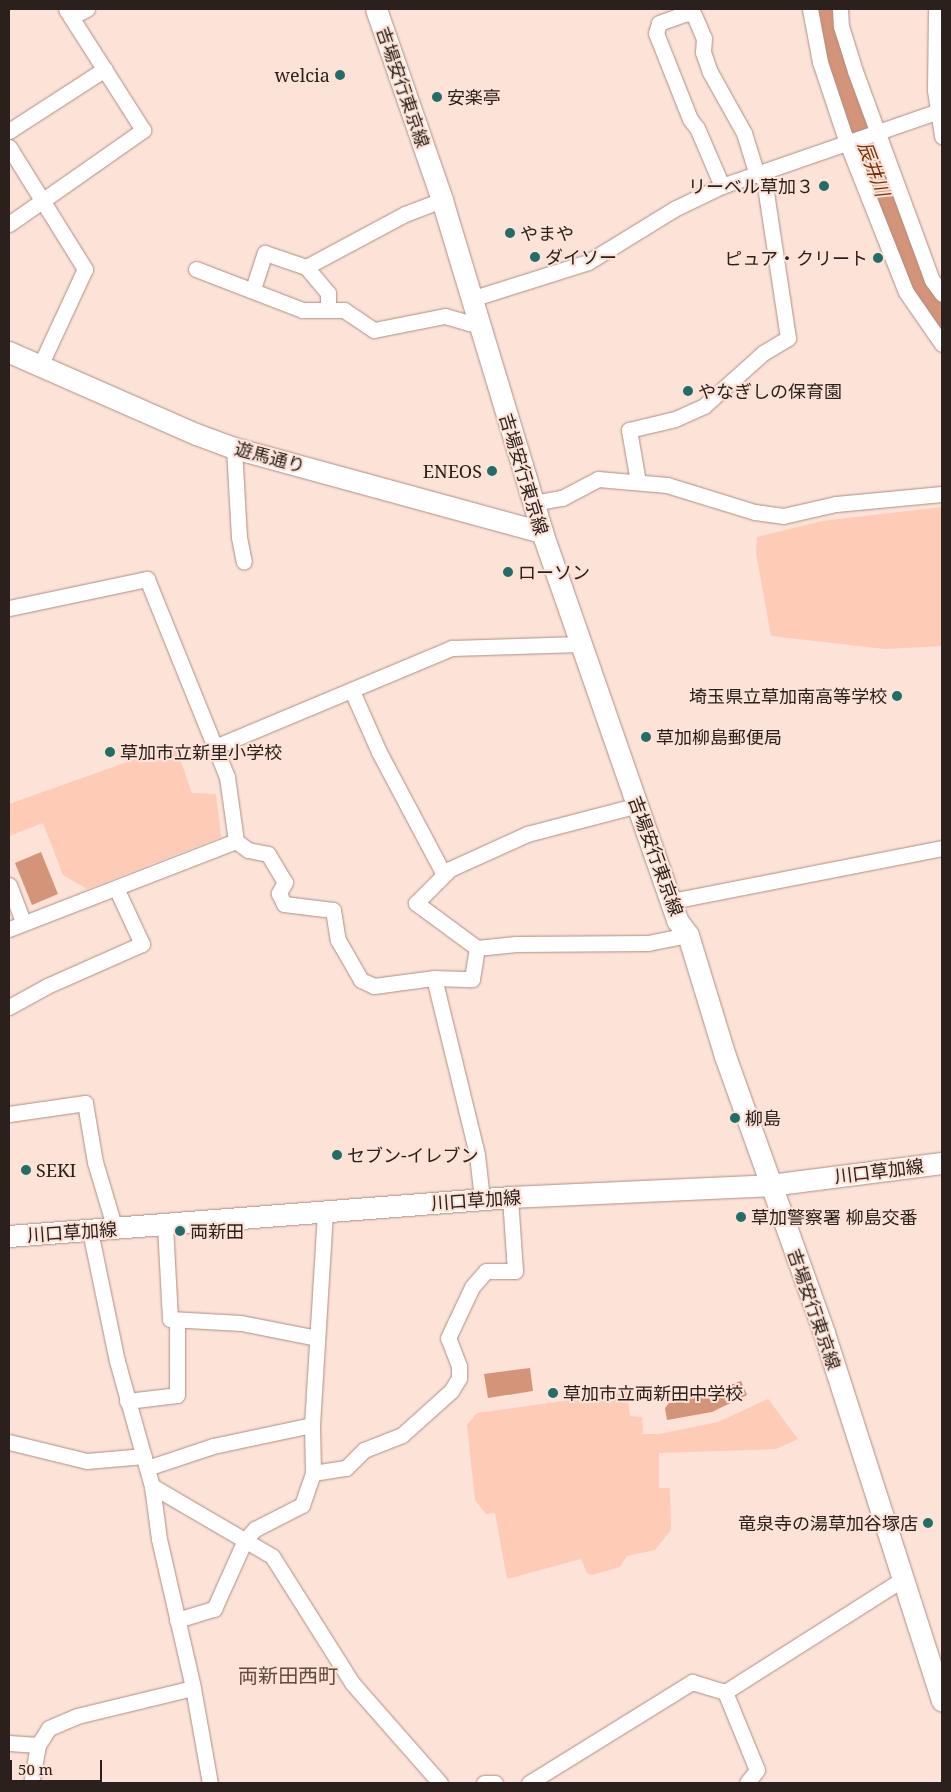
<!DOCTYPE html>
<html>
<head>
<meta charset="utf-8">
<style>
  body { margin:0 }
  #map { position:relative; width:951px; height:1792px; overflow:hidden; background:#fce2d7; font-family:"Noto Serif","Noto Sans JP",serif }
  div>[style] { position:absolute }
  [style*='--x'] { left:calc(var(--x)*1px); top:calc(var(--y)*1px); width:calc(var(--w)*1px); rotate:calc(var(--a)*1deg) }
  .green>* { inset:0; background:#fdcbb6 }
  .water>* { inset:0; background:#d49479 }
  .river>* { height:22px; margin:-11px; padding:0 11px; transform-origin:11px; border-radius:11px; background:#d49479 }
  .roads { filter:drop-shadow(0 0 1px #ad8f83) drop-shadow(0 0 1px #ad8f83) }
  .street>* { height:15px; margin:-7.5px; padding:0 7.5px; transform-origin:7.5px; border-radius:7.5px; background:#fff }
  .secondary>* { height:21px; margin:-10.5px; padding:0 10.5px; transform-origin:10.5px; border-radius:10.5px; background:#fff }
  .dots>* { width:14px; height:14px; translate:-50% -50%; box-sizing:border-box; border:2px solid #fce2d7; border-radius:50% }
  span { translate:-50% -50%; white-space:nowrap; text-align:center; line-height:1.15; -webkit-text-stroke:4px #fce2d7; paint-order:stroke }
  .poi-label { font-size:18px; color:#2b201b }
  .right { translate:-100% -50%; text-align:right }
  .left { translate:0 -50%; text-align:left }
  .street-label { font-size:18px; color:#2b201b }
  .water-label { font-size:19px; color:#7b2f04; font-style:italic }
  .quarter-label { font-size:20px; color:#644a3f }
  .frame { position:absolute; inset:0; border:10px solid #2b201b; pointer-events:none }
  .scale { position:absolute; left:10px; top:1760px; width:92px; height:22px; box-sizing:border-box; border:2px solid #2b201b; border-top:0; padding-left:6px; font-size:15px; line-height:18px; white-space:nowrap; color:#2b201b; -webkit-text-stroke:4px #fce2d7; paint-order:stroke }
</style>
</head>
<body>
<div id="map">
  <div class="green">
    <i style="clip-path:polygon(942px 507px,942px 646px,885px 649px,771px 636px,756px 553px,757px 537px,822px 521px)"></i>
    <i style="clip-path:polygon(175px 745px,192px 793px,216px 794px,221px 837px,87px 889px,63px 875px,43px 823px,9px 836px,9px 804px)"></i>
    <i style="clip-path:polygon(627px 1392px,630px 1416px,642px 1417px,643px 1434px,659px 1434px,718px 1422px,768px 1399px,798px 1439px,776px 1449px,659px 1453px,659px 1488px,670px 1488px,671px 1530px,655px 1550px,627px 1556px,620px 1567px,592px 1575px,587px 1573px,581px 1559px,507px 1579px,495px 1513px,486px 1514px,475px 1500px,467px 1425px,477px 1413px)"></i>
  </div>
  <div class="water">
    <i style="clip-path:polygon(41px 852px,58px 894px,32px 905px,15px 863px)"></i>
    <i style="clip-path:polygon(530px 1368px,533px 1391px,488px 1398px,484px 1374px)"></i>
    <i style="clip-path:polygon(741px 1381px,747px 1395px,712px 1412px,667px 1420px,665px 1408px,669px 1403px,702px 1396px)"></i>
  </div>
  <div class="river">
    <i style="--x:823;--y:9;--w:48;--a:79.2"></i>
    <i style="--x:832;--y:56;--w:210;--a:69.9"></i>
    <i style="--x:904;--y:253;--w:40;--a:68"></i>
    <i style="--x:919;--y:290;--w:39;--a:54"></i>
  </div>
  <div class="roads">
    <div class="street">
      <i style="--x:810;--y:9;--w:54;--a:79.3"></i>
      <i style="--x:820;--y:62;--w:85;--a:71.6"></i>
      <i style="--x:847;--y:143;--w:160;--a:68.4"></i>
      <i style="--x:906;--y:292;--w:63;--a:55.3"></i>
      <i style="--x:840;--y:9;--w:17;--a:87"></i>
      <i style="--x:841;--y:26;--w:47;--a:72.7"></i>
      <i style="--x:855;--y:71;--w:223;--a:69.8"></i>
      <i style="--x:932;--y:280;--w:17;--a:54"></i>
      <i style="--x:936;--y:9;--w:81;--a:90.7"></i>
      <i style="--x:935;--y:90;--w:47;--a:81.3"></i>
      <i style="--x:71;--y:17;--w:18;--a:-27"></i>
      <i style="--x:9;--y:131;--w:114;--a:-32.9"></i>
      <i style="--x:9;--y:147;--w:144;--a:58.1"></i>
      <i style="--x:85;--y:269;--w:107;--a:114.9"></i>
      <i style="--x:722;--y:186;--w:63;--a:-113.3"></i>
      <i style="--x:697;--y:128;--w:11;--a:-128"></i>
      <i style="--x:690;--y:119;--w:92;--a:-111.6"></i>
      <i style="--x:656;--y:33;--w:10;--a:-73"></i>
      <i style="--x:659;--y:23;--w:29;--a:-20"></i>
      <i style="--x:686;--y:13;--w:8;--a:14"></i>
      <i style="--x:694;--y:15;--w:25;--a:67"></i>
      <i style="--x:704;--y:38;--w:14;--a:94"></i>
      <i style="--x:703;--y:52;--w:21;--a:71"></i>
      <i style="--x:710;--y:72;--w:70;--a:60.9"></i>
      <i style="--x:744;--y:133;--w:44;--a:72.8"></i>
      <i style="--x:9;--y:224;--w:164;--a:-35"></i>
      <i style="--x:143;--y:130;--w:143;--a:-122.5"></i>
      <i style="--x:196;--y:269;--w:114;--a:21.1"></i>
      <i style="--x:302;--y:310;--w:42;--a:0"></i>
      <i style="--x:344;--y:310;--w:36;--a:34"></i>
      <i style="--x:374;--y:330;--w:72;--a:-11.2"></i>
      <i style="--x:445;--y:316;--w:26;--a:16"></i>
      <i style="--x:470;--y:323;--w:7;--a:-8"></i>
      <i style="--x:253;--y:289;--w:38;--a:-72"></i>
      <i style="--x:265;--y:253;--w:43;--a:18.9"></i>
      <i style="--x:471;--y:299;--w:123;--a:-17.5"></i>
      <i style="--x:588;--y:262;--w:101;--a:-31.6"></i>
      <i style="--x:674;--y:209;--w:53;--a:-25.6"></i>
      <i style="--x:722;--y:186;--w:233;--a:-19.1"></i>
      <i style="--x:328;--y:310;--w:17;--a:-90"></i>
      <i style="--x:328;--y:293;--w:34;--a:-130"></i>
      <i style="--x:306;--y:267;--w:112;--a:-28.2"></i>
      <i style="--x:405;--y:214;--w:40;--a:-21"></i>
      <i style="--x:234;--y:448;--w:89;--a:86.8"></i>
      <i style="--x:239;--y:537;--w:25;--a:79"></i>
      <i style="--x:638;--y:482;--w:53;--a:-99.8"></i>
      <i style="--x:629;--y:430;--w:47;--a:-13.4"></i>
      <i style="--x:675;--y:419;--w:32;--a:-24"></i>
      <i style="--x:704;--y:406;--w:79;--a:-41.9"></i>
      <i style="--x:763;--y:353;--w:29;--a:-31"></i>
      <i style="--x:788;--y:338;--w:167;--a:-98.6"></i>
      <i style="--x:533;--y:503;--w:29;--a:-10"></i>
      <i style="--x:562;--y:498;--w:41;--a:-27.8"></i>
      <i style="--x:598;--y:479;--w:69;--a:5"></i>
      <i style="--x:667;--y:485;--w:92;--a:17.1"></i>
      <i style="--x:755;--y:512;--w:28;--a:8"></i>
      <i style="--x:783;--y:516;--w:54;--a:-12.8"></i>
      <i style="--x:836;--y:504;--w:106;--a:-5.4"></i>
      <i style="--x:9;--y:608;--w:141;--a:-11.9"></i>
      <i style="--x:147;--y:579;--w:214;--a:68"></i>
      <i style="--x:227;--y:777;--w:65;--a:82"></i>
      <i style="--x:236;--y:841;--w:243;--a:158.8"></i>
      <i style="--x:352;--y:691;--w:67;--a:66.1"></i>
      <i style="--x:379;--y:752;--w:139;--a:62.1"></i>
      <i style="--x:215;--y:747;--w:257;--a:-22.7"></i>
      <i style="--x:452;--y:648;--w:129;--a:-1.8"></i>
      <i style="--x:236;--y:841;--w:15;--a:37"></i>
      <i style="--x:248;--y:850;--w:20;--a:11"></i>
      <i style="--x:268;--y:854;--w:33;--a:59"></i>
      <i style="--x:285;--y:882;--w:13;--a:119"></i>
      <i style="--x:279;--y:893;--w:12;--a:66"></i>
      <i style="--x:284;--y:904;--w:49;--a:7"></i>
      <i style="--x:333;--y:910;--w:30;--a:81"></i>
      <i style="--x:338;--y:940;--w:46;--a:60.1"></i>
      <i style="--x:361;--y:980;--w:14;--a:25"></i>
      <i style="--x:374;--y:986;--w:61;--a:-7.6"></i>
      <i style="--x:434;--y:978;--w:38;--a:2"></i>
      <i style="--x:472;--y:979;--w:31;--a:-81"></i>
      <i style="--x:477;--y:948;--w:39;--a:-6"></i>
      <i style="--x:516;--y:944;--w:132;--a:-0.4"></i>
      <i style="--x:648;--y:943;--w:41;--a:-11.3"></i>
      <i style="--x:9;--y:885;--w:40;--a:69"></i>
      <i style="--x:672;--y:901;--w:275;--a:-11.1"></i>
      <i style="--x:477;--y:948;--w:76;--a:-143.6"></i>
      <i style="--x:416;--y:903;--w:48;--a:-45"></i>
      <i style="--x:450;--y:869;--w:85;--a:-24.4"></i>
      <i style="--x:527;--y:834;--w:115;--a:-14.6"></i>
      <i style="--x:434;--y:978;--w:182;--a:76.3"></i>
      <i style="--x:477;--y:1155;--w:44;--a:83.5"></i>
      <i style="--x:9;--y:1007;--w:43;--a:-28.9"></i>
      <i style="--x:47;--y:986;--w:104;--a:-23.9"></i>
      <i style="--x:142;--y:944;--w:60;--a:-114.8"></i>
      <i style="--x:9;--y:1114;--w:77;--a:-8.2"></i>
      <i style="--x:85;--y:1103;--w:60;--a:80.4"></i>
      <i style="--x:95;--y:1162;--w:70;--a:73.4"></i>
      <i style="--x:165;--y:1226;--w:93;--a:86.9"></i>
      <i style="--x:170;--y:1319;--w:71;--a:3.2"></i>
      <i style="--x:241;--y:1323;--w:77;--a:11.2"></i>
      <i style="--x:90;--y:1231;--w:133;--a:78.3"></i>
      <i style="--x:117;--y:1361;--w:130;--a:74.4"></i>
      <i style="--x:152;--y:1486;--w:53;--a:82.5"></i>
      <i style="--x:159;--y:1539;--w:153;--a:77.1"></i>
      <i style="--x:193;--y:1688;--w:97;--a:79.9"></i>
      <i style="--x:127;--y:1401;--w:50;--a:-6.8"></i>
      <i style="--x:177;--y:1395;--w:74;--a:-90"></i>
      <i style="--x:9;--y:1442;--w:80;--a:13.7"></i>
      <i style="--x:87;--y:1461;--w:57;--a:-5"></i>
      <i style="--x:147;--y:1468;--w:70;--a:-18.4"></i>
      <i style="--x:213;--y:1446;--w:101;--a:-12"></i>
      <i style="--x:313;--y:1473;--w:33;--a:-9"></i>
      <i style="--x:346;--y:1468;--w:25;--a:-45"></i>
      <i style="--x:364;--y:1450;--w:41;--a:-21.5"></i>
      <i style="--x:402;--y:1435;--w:66;--a:-41.9"></i>
      <i style="--x:451;--y:1391;--w:15;--a:-58"></i>
      <i style="--x:459;--y:1378;--w:12;--a:-90"></i>
      <i style="--x:459;--y:1366;--w:30;--a:-111"></i>
      <i style="--x:448;--y:1338;--w:56;--a:-64.8"></i>
      <i style="--x:472;--y:1287;--w:21;--a:-49"></i>
      <i style="--x:486;--y:1271;--w:29;--a:0"></i>
      <i style="--x:515;--y:1271;--w:74;--a:-93.9"></i>
      <i style="--x:152;--y:1486;--w:139;--a:30.3"></i>
      <i style="--x:272;--y:1556;--w:151;--a:57.7"></i>
      <i style="--x:353;--y:1684;--w:132;--a:48.7"></i>
      <i style="--x:177;--y:1620;--w:39;--a:-17"></i>
      <i style="--x:214;--y:1609;--w:76;--a:-65.8"></i>
      <i style="--x:245;--y:1540;--w:15;--a:-48"></i>
      <i style="--x:255;--y:1529;--w:53;--a:-27.1"></i>
      <i style="--x:302;--y:1505;--w:34;--a:-71"></i>
      <i style="--x:313;--y:1473;--w:48;--a:-91.2"></i>
      <i style="--x:312;--y:1425;--w:213;--a:-86.5"></i>
      <i style="--x:725;--y:1692;--w:211;--a:-32.4"></i>
      <i style="--x:9;--y:1743;--w:29;--a:4"></i>
      <i style="--x:38;--y:1745;--w:39;--a:100"></i>
      <i style="--x:38;--y:1745;--w:20;--a:-57"></i>
      <i style="--x:49;--y:1728;--w:30;--a:-23"></i>
      <i style="--x:77;--y:1716;--w:119;--a:-13.6"></i>
      <i style="--x:484;--y:1783;--w:11;--a:0"></i>
      <i style="--x:529;--y:1783;--w:192;--a:-31.8"></i>
      <i style="--x:692;--y:1682;--w:34;--a:17"></i>
      <i style="--x:725;--y:1692;--w:84;--a:67.7"></i>
      <i style="--x:757;--y:1770;--w:16;--a:128"></i>
    </div>
    <div class="secondary">
      <i style="--x:376;--y:9;--w:202;--a:70.9"></i>
      <i style="--x:442;--y:200;--w:347;--a:73.2"></i>
      <i style="--x:542;--y:532;--w:411;--a:70.8"></i>
      <i style="--x:677;--y:920;--w:19;--a:54"></i>
      <i style="--x:688;--y:935;--w:127;--a:73"></i>
      <i style="--x:725;--y:1056;--w:294;--a:70.3"></i>
      <i style="--x:824;--y:1333;--w:386;--a:72.2"></i>
      <i style="--x:9;--y:352;--w:204;--a:23.7"></i>
      <i style="--x:196;--y:434;--w:40;--a:20.2"></i>
      <i style="--x:234;--y:448;--w:319;--a:15.3"></i>
      <i style="--x:9;--y:1236;--w:503;--a:-4.45"></i>
      <i style="--x:510;--y:1197;--w:260;--a:-2.6"></i>
      <i style="--x:770;--y:1185;--w:173;--a:-7.3"></i>
    </div>
  </div>
  <div class="dots">
    <i style="left:340px;top:75px;background:#236d68"></i>
    <i style="left:437px;top:97px;background:#236d68"></i>
    <i style="left:824px;top:186px;background:#236d68"></i>
    <i style="left:510px;top:233px;background:#236d68"></i>
    <i style="left:535px;top:257px;background:#236d68"></i>
    <i style="left:878px;top:258px;background:#236d68"></i>
    <i style="left:688px;top:391px;background:#236d68"></i>
    <i style="left:492px;top:471px;background:#236d68"></i>
    <i style="left:508px;top:572px;background:#236d68"></i>
    <i style="left:897px;top:696px;background:#236d68"></i>
    <i style="left:646px;top:737px;background:#236d68"></i>
    <i style="left:110px;top:752px;background:#236d68"></i>
    <i style="left:735px;top:1118px;background:#236d68"></i>
    <i style="left:337px;top:1155px;background:#236d68"></i>
    <i style="left:26px;top:1170px;background:#236d68"></i>
    <i style="left:741px;top:1217px;background:#236d68"></i>
    <i style="left:180px;top:1231px;background:#236d68"></i>
    <i style="left:553px;top:1393px;background:#236d68"></i>
    <i style="left:928px;top:1523px;background:#236d68"></i>
  </div>
  <div class="poi-label">
    <span class="right" style="left:330px;top:75px">welcia</span>
    <span class="left" style="left:447px;top:97px">安楽亭</span>
    <span class="right" style="left:814px;top:186px">リーベル草加３</span>
    <span class="left" style="left:520px;top:233px">やまや</span>
    <span class="left" style="left:545px;top:257px">ダイソー</span>
    <span class="right" style="left:868px;top:258px">ピュア・クリート</span>
    <span class="left" style="left:698px;top:391px">やなぎしの保育園</span>
    <span class="right" style="left:482px;top:471px">ENEOS</span>
    <span class="left" style="left:518px;top:572px">ローソン</span>
    <span class="right" style="left:887px;top:696px">埼玉県立草加南高等学校</span>
    <span class="left" style="left:656px;top:737px">草加柳島郵便局</span>
    <span class="left" style="left:120px;top:752px">草加市立新里小学校</span>
    <span class="left" style="left:745px;top:1118px">柳島</span>
    <span class="left" style="left:347px;top:1155px">セブン-イレブン</span>
    <span class="left" style="left:36px;top:1170px">SEKI</span>
    <span class="left" style="left:751px;top:1217px">草加警察署 柳島交番</span>
    <span class="left" style="left:190px;top:1231px">両新田</span>
    <span class="left" style="left:563px;top:1393px">草加市立両新田中学校</span>
    <span class="right" style="left:918px;top:1523px">竜泉寺の湯草加谷塚店</span>
  </div>
  <div class="street-label">
    <span style="left:403px;top:87px;rotate:71deg">吉場安行東京線</span>
    <span style="left:270px;top:457px;rotate:15deg">遊馬通り</span>
    <span style="left:524px;top:474px;rotate:73deg">吉場安行東京線</span>
    <span style="left:656px;top:856px;rotate:70deg">吉場安行東京線</span>
    <span style="left:879px;top:1171px;rotate:-7deg">川口草加線</span>
    <span style="left:476px;top:1200px;rotate:-4deg">川口草加線</span>
    <span style="left:72px;top:1232px;rotate:-4deg">川口草加線</span>
    <span style="left:814px;top:1309px;rotate:71deg">吉場安行東京線</span>
  </div>
  <div class="water-label">
    <span style="left:873px;top:169px;rotate:70deg">辰井川</span>
  </div>
  <div class="quarter-label">
    <span style="left:288px;top:1675px">両新田西町</span>
  </div>
  <div class="frame"></div>
  <div class="scale">50 m</div>
</div>
</body>
</html>
